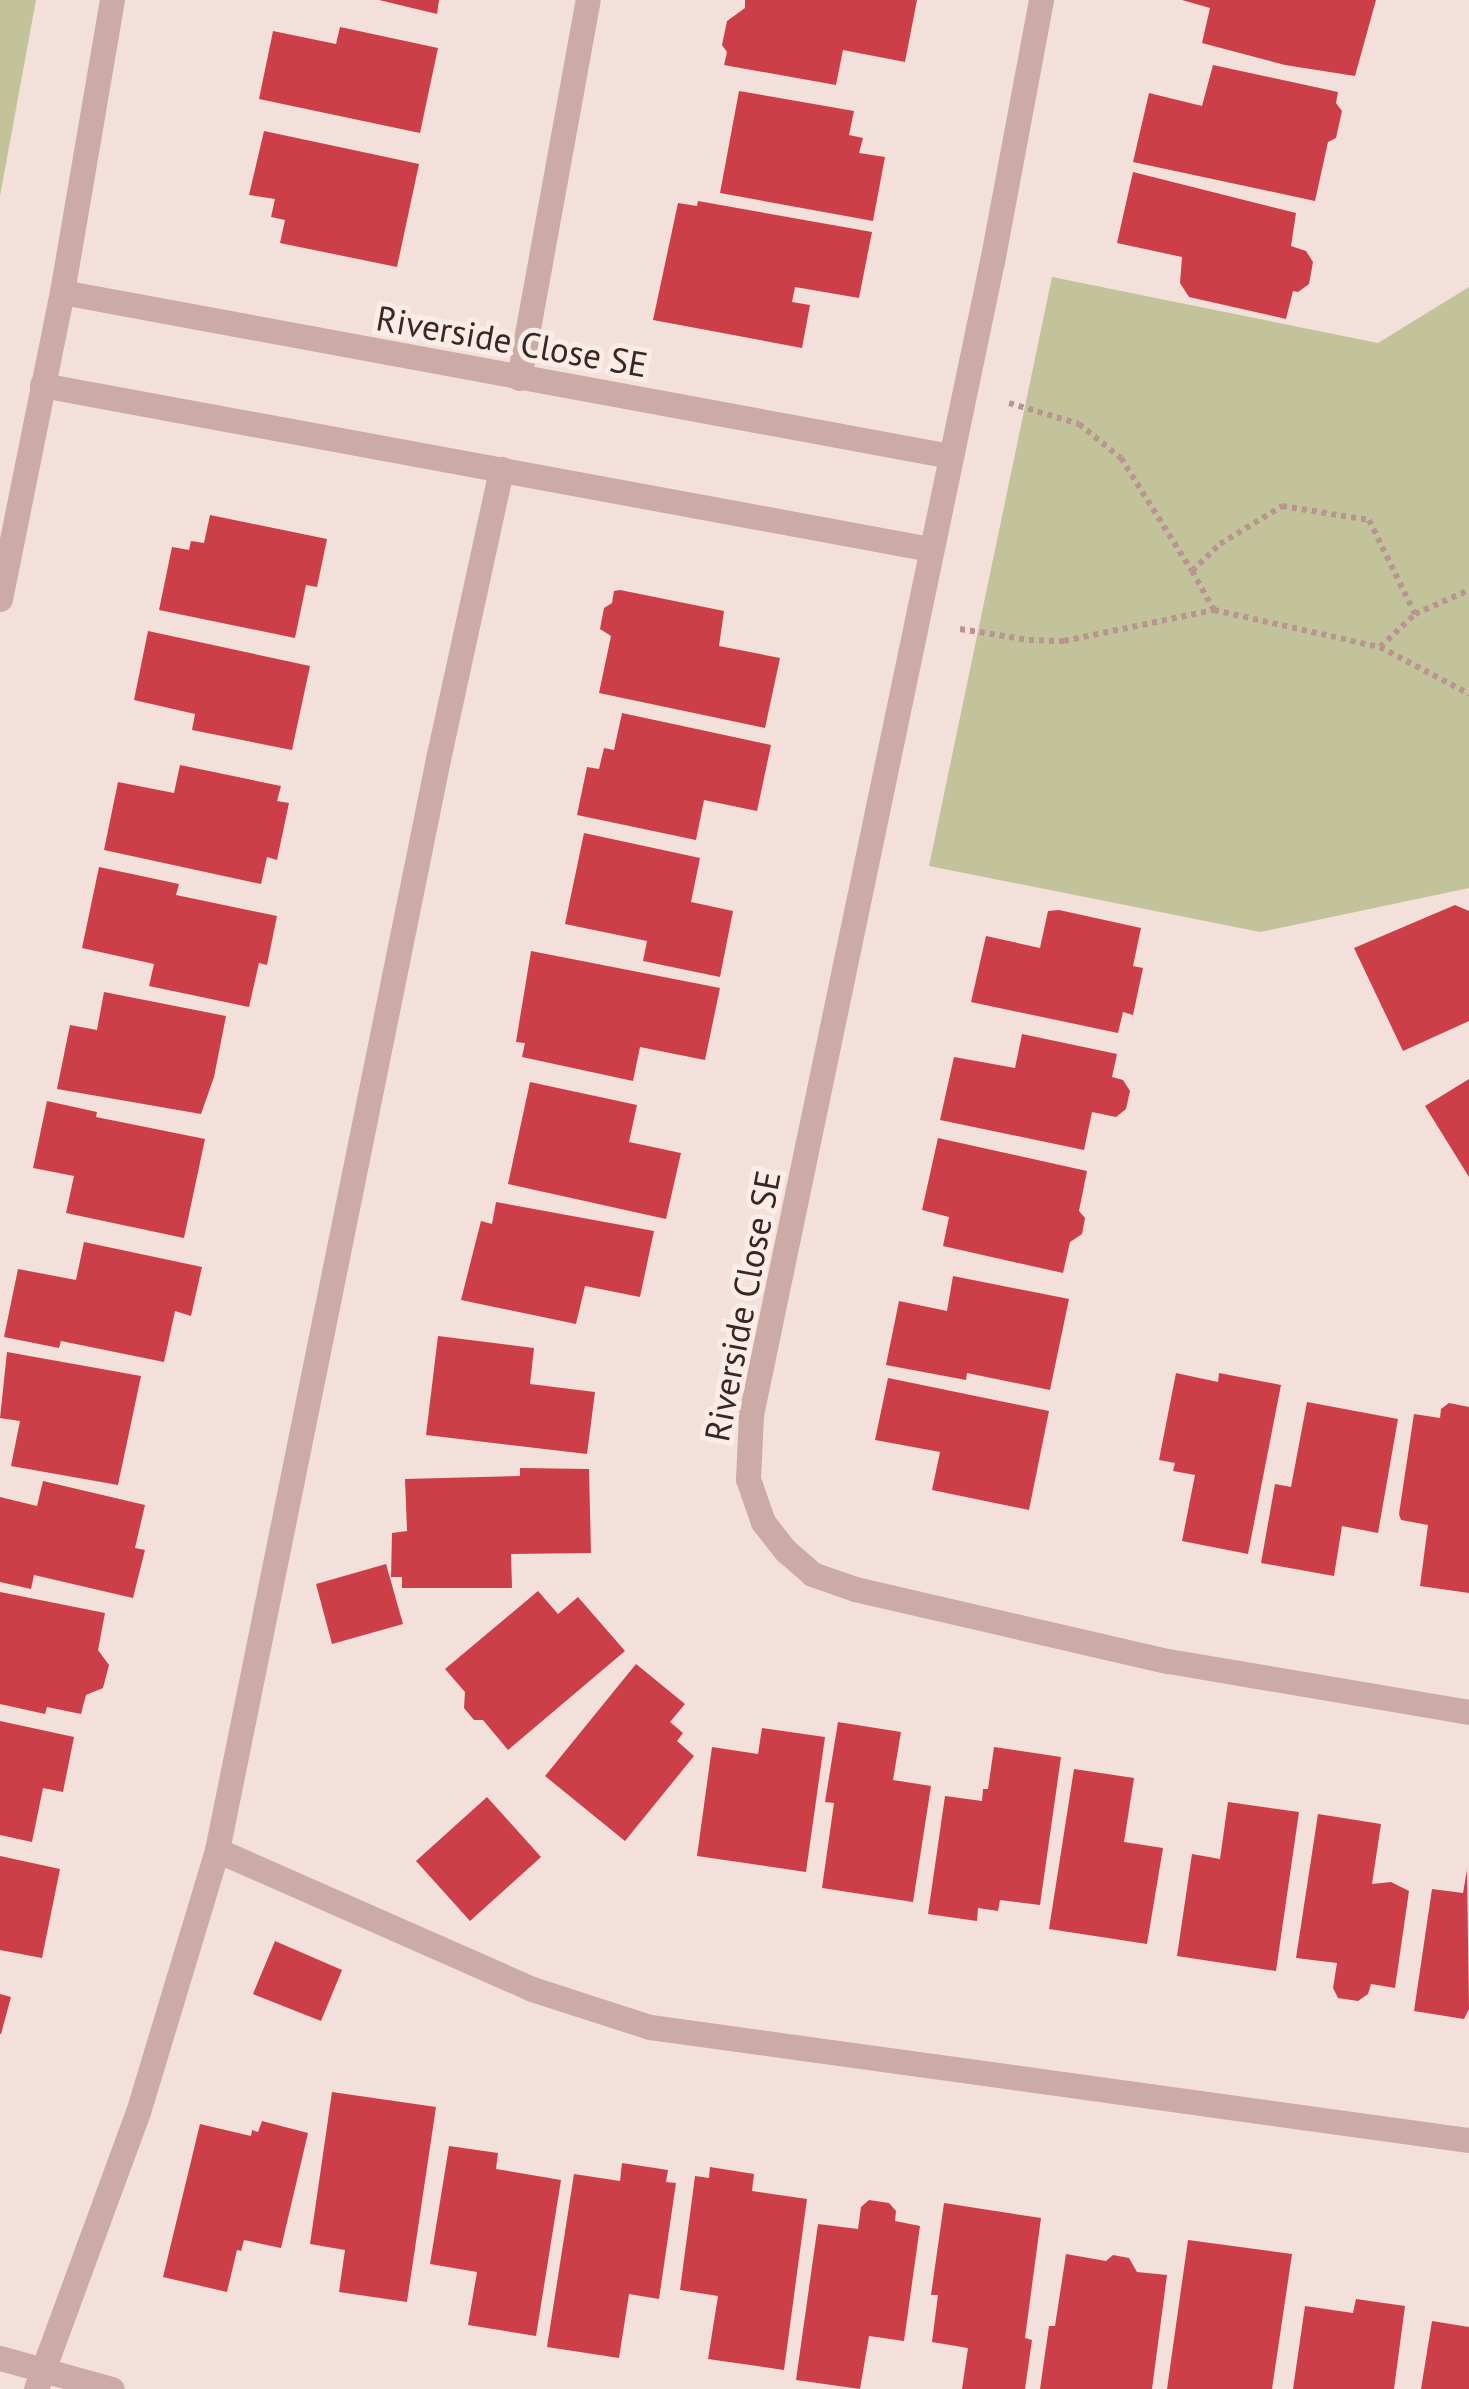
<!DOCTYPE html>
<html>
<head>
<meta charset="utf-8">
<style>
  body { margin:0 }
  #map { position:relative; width:1469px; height:2389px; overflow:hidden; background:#f3e0db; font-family:"PT Sans",sans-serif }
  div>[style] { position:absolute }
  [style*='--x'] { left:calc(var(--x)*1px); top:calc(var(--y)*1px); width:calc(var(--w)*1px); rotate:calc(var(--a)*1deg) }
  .green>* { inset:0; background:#c2c39a }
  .building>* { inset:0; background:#cd3f48 }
  .path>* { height:6px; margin-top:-3px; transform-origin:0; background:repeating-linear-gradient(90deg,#b89590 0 5px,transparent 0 10px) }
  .service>* { height:25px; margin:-12.5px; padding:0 12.5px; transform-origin:12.5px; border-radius:12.5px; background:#ccaba6 }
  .minor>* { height:25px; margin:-12.5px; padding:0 12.5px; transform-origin:12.5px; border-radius:12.5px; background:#ccaba6 }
  .tertiary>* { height:25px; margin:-12.5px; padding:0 12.5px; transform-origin:12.5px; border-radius:12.5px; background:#ccaba6 }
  span { translate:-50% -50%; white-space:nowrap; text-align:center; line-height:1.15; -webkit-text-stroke:10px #fbece7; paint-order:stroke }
  .street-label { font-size:35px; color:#382727 }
</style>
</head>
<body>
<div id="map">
  <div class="green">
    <i style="clip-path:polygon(0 0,36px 0,0 196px)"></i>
    <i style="clip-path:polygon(1052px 277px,1378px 343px,1469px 287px,1469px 888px,1260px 932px,929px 866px)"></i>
  </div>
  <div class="building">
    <i style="clip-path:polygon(379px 0,439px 0,437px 14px)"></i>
    <i style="clip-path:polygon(745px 0,917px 0,905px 62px,843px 50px,836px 85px,724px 65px,727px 52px,722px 45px,727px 21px,745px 8px)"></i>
    <i style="clip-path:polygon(1182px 0,1376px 0,1355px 76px,1285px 65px,1202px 43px,1210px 8px)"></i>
    <i style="clip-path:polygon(340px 27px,438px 48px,420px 133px,259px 99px,273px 31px,336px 44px)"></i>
    <i style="clip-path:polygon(1213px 65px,1338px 92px,1336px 103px,1342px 111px,1336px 138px,1328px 142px,1315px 201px,1133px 162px,1149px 93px,1202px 106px)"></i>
    <i style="clip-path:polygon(739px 91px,854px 111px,849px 135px,863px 138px,859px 153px,885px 157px,873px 221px,720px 193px)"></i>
    <i style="clip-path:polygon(264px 131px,419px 164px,397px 267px,280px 243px,285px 220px,271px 217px,275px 199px,249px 195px)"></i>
    <i style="clip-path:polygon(1133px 172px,1296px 213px,1291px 246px,1306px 251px,1313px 262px,1309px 284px,1298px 292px,1293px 291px,1286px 319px,1189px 297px,1180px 283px,1182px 257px,1117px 243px)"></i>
    <i style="clip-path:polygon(698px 201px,872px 232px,859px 298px,795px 287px,792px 302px,810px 305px,802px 348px,653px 320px,678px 203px,697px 206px)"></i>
    <i style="clip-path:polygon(210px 515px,327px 539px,317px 587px,306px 585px,295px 638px,159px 610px,172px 547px,189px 550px,191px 541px,204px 543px)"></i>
    <i style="clip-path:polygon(620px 590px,724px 611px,719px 646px,780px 658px,765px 728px,599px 693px,611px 636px,600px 629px,604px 608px,612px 603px,614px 591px)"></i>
    <i style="clip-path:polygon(148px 631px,310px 666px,292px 750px,192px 730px,195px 714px,134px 700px)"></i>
    <i style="clip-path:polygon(622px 713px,771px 745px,757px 811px,704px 800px,696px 840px,577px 815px,587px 767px,599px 769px,604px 748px,614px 750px)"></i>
    <i style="clip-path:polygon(180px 765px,281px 786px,277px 801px,289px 803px,277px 860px,267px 857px,261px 884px,104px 850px,118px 782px,174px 793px)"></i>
    <i style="clip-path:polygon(584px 833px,700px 858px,691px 902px,733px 911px,720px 977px,643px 961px,647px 941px,565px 924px)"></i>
    <i style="clip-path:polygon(99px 867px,179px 884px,176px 895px,277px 916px,267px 965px,259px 963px,249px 1007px,149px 986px,154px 964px,82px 948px)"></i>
    <i style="clip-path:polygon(1455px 905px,1469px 911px,1469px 1021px,1403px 1051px,1354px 948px)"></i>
    <i style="clip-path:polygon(1059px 910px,1141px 928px,1133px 966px,1143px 968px,1133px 1015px,1123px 1012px,1118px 1033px,971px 1002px,986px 936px,1040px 948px,1048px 911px)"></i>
    <i style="clip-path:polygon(531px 951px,720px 988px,705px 1060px,640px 1047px,633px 1081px,522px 1057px,525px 1043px,516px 1042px)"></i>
    <i style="clip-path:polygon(104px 992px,226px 1016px,214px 1077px,201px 1114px,57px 1089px,70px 1025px,97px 1030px)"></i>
    <i style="clip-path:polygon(1022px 1034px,1117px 1054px,1112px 1077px,1123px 1080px,1130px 1091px,1126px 1109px,1116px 1117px,1092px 1112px,1084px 1150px,940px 1120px,954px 1057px,1015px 1068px)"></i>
    <i style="clip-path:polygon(1469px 1079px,1469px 1177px,1425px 1106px)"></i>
    <i style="clip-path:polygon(530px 1082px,637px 1105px,629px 1142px,681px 1153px,666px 1219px,508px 1184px)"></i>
    <i style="clip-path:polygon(47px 1101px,97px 1112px,96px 1117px,205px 1139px,184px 1238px,66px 1213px,74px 1176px,33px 1168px)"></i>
    <i style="clip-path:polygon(938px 1138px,1087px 1171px,1079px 1211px,1085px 1218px,1082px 1234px,1070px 1242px,1063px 1273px,943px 1246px,949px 1217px,922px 1210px)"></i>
    <i style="clip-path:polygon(496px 1202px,654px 1231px,640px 1297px,585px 1286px,576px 1324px,461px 1300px,481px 1221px,492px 1224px)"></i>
    <i style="clip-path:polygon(84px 1242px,202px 1267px,191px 1316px,175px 1311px,164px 1362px,61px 1341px,59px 1348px,4px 1337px,18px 1269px,76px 1280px)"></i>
    <i style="clip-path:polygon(953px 1276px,1069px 1299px,1050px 1390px,967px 1373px,966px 1380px,886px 1365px,899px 1301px,947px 1311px)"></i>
    <i style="clip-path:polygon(438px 1336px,534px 1348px,530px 1384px,595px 1392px,587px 1454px,426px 1435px)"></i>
    <i style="clip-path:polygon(7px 1352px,141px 1376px,118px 1485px,11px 1466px,20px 1421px,0 1418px)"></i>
    <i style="clip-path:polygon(1176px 1373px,1218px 1382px,1219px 1373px,1281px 1385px,1248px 1554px,1182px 1541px,1195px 1475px,1173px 1471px,1175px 1463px,1159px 1460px)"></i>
    <i style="clip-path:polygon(888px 1378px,1049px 1411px,1029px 1510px,932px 1490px,940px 1452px,875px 1440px)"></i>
    <i style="clip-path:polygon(1307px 1402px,1398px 1419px,1378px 1533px,1342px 1526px,1334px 1576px,1261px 1563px,1275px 1484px,1291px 1487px)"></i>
    <i style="clip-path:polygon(1449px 1403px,1469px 1407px,1469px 1593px,1420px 1586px,1428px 1525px,1401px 1520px,1399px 1514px,1414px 1414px,1440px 1418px,1441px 1409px)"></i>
    <i style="clip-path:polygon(520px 1468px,589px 1469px,591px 1553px,511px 1554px,512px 1588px,402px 1588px,402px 1577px,391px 1577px,392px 1533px,407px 1531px,405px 1479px,520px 1476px)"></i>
    <i style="clip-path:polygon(43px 1481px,145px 1505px,135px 1548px,145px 1550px,133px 1598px,34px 1575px,31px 1589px,0 1582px,0 1497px,37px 1506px)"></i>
    <i style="clip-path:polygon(386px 1564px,403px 1624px,332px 1644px,316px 1584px)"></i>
    <i style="clip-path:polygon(538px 1591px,558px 1614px,578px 1597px,625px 1651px,508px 1750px,483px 1720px,474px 1720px,464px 1708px,465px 1692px,445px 1669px)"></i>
    <i style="clip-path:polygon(0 1592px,105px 1613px,98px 1650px,109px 1665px,103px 1688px,86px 1695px,81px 1714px,47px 1707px,45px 1714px,0 1704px)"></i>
    <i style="clip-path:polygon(636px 1664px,685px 1704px,670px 1722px,683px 1733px,677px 1741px,694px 1756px,625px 1841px,545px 1776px)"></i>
    <i style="clip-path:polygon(0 1721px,74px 1737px,63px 1792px,43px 1788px,32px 1842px,0 1835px)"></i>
    <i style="clip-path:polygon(838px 1722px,901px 1732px,893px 1780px,931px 1786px,913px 1902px,822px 1888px,834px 1803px,825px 1802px)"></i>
    <i style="clip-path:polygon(762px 1728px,825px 1737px,806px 1872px,697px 1856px,712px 1747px,758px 1754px)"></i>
    <i style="clip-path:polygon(994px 1747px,1061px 1757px,1040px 1905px,1000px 1900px,998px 1911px,978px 1908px,977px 1921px,928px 1914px,945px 1796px,982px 1801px,983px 1789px,988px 1789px)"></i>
    <i style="clip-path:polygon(1074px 1769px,1134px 1778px,1124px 1842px,1163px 1848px,1147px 1944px,1049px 1929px)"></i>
    <i style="clip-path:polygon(487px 1797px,541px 1857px,470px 1921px,416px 1861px)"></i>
    <i style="clip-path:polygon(1228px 1802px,1299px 1812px,1276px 1971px,1177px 1956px,1192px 1854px,1220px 1859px)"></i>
    <i style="clip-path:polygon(1318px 1814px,1381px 1824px,1372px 1884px,1391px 1882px,1409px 1891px,1395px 1988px,1371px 1984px,1368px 1994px,1358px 2001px,1338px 1998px,1333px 1988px,1337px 1963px,1296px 1958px)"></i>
    <i style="clip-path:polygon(0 1856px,60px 1869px,42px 1958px,0 1950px)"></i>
    <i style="clip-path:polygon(1467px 1870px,1469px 2009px,1464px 2019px,1414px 2011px,1432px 1889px,1463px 1893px)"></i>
    <i style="clip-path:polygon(275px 1941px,342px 1970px,321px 2021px,253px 1994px)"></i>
    <i style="clip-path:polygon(0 1994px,11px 1997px,1px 2034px,0 2034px)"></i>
    <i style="clip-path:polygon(332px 2092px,436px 2107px,407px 2302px,339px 2292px,345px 2250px,310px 2244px)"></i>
    <i style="clip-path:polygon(262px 2121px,308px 2133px,281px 2248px,244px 2240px,241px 2251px,237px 2250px,227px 2292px,163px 2277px,200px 2124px,251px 2136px,252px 2130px,258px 2132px)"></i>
    <i style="clip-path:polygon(449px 2146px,498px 2153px,496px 2169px,561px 2180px,536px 2336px,468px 2325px,477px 2272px,430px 2264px)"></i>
    <i style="clip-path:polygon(622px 2163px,668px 2170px,666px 2182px,676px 2183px,659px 2299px,629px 2294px,619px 2358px,547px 2347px,574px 2174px,620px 2181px)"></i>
    <i style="clip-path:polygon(710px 2167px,754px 2174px,752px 2191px,807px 2199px,784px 2370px,708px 2359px,718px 2296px,680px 2290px,695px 2176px,709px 2178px)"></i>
    <i style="clip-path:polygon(869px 2200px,889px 2203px,896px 2211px,895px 2221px,920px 2226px,904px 2341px,869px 2336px,860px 2389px,796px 2380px,818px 2224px,858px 2229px,861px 2207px)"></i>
    <i style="clip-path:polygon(944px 2203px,1041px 2218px,1025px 2338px,1032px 2340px,1025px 2389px,962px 2389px,968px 2348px,932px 2342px,938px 2295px,931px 2295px)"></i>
    <i style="clip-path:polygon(1188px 2240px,1292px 2254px,1272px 2389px,1167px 2389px)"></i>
    <i style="clip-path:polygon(1066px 2254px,1106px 2261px,1113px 2255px,1129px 2258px,1137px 2272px,1167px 2275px,1152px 2389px,1040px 2389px,1049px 2326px,1055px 2326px)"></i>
    <i style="clip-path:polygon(1356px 2299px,1405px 2306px,1394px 2389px,1293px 2389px,1305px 2306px,1353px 2313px)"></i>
    <i style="clip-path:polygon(1432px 2321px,1469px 2327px,1469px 2389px,1421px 2389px)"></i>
  </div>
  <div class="path">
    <i style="--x:1009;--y:403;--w:73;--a:16.7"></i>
    <i style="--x:1079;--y:424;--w:54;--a:39"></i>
    <i style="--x:1121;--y:458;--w:133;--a:57.9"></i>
    <i style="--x:1192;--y:571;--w:39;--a:-44"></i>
    <i style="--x:1220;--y:544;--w:73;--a:-31.5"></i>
    <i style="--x:1282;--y:506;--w:88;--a:9.1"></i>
    <i style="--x:1369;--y:520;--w:105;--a:63.9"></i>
    <i style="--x:1415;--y:614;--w:59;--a:-24"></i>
    <i style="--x:1192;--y:571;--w:45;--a:60.6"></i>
    <i style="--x:960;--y:629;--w:70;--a:9.1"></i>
    <i style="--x:1029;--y:640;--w:35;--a:2"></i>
    <i style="--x:1064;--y:641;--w:153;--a:-11.7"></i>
    <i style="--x:1214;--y:610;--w:170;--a:12.6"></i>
    <i style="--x:1380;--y:647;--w:101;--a:27.8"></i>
    <i style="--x:1380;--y:647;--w:48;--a:-43.3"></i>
  </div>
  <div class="service">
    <i style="--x:519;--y:378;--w:384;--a:-79.7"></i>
    <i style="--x:217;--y:1850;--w:344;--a:23.8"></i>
    <i style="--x:532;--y:1989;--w:124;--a:17.9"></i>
    <i style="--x:650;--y:2027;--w:827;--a:7.86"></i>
    <i style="--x:36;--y:2389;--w:295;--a:-69.8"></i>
    <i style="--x:138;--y:2112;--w:274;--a:-73.2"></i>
    <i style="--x:217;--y:1850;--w:1113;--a:-78.55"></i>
    <i style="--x:438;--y:759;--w:297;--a:-77.7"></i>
  </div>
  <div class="minor">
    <i style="--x:1041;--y:0;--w:266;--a:100.6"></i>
    <i style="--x:992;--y:261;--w:1179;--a:101.8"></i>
    <i style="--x:751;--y:1415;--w:64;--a:92.7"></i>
    <i style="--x:748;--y:1479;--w:46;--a:70.8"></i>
    <i style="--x:763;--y:1522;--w:37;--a:52"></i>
    <i style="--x:786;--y:1551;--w:35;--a:41"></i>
    <i style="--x:812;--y:1574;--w:46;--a:19.2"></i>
    <i style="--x:855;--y:1589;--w:321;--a:13"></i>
    <i style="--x:1168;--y:1661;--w:305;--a:9.6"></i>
    <i style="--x:62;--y:292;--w:903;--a:10.46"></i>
    <i style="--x:42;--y:385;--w:903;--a:10.46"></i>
    <i style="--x:0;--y:2358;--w:116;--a:15.5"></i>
  </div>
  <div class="tertiary">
    <i style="--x:0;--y:599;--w:313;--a:-78.6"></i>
    <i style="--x:62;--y:292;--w:296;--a:-80.3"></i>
  </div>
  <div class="street-label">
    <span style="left:512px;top:341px;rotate:10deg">Riverside Close SE</span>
    <span style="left:742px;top:1306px;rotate:-79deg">Riverside Close SE</span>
  </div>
</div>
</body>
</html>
